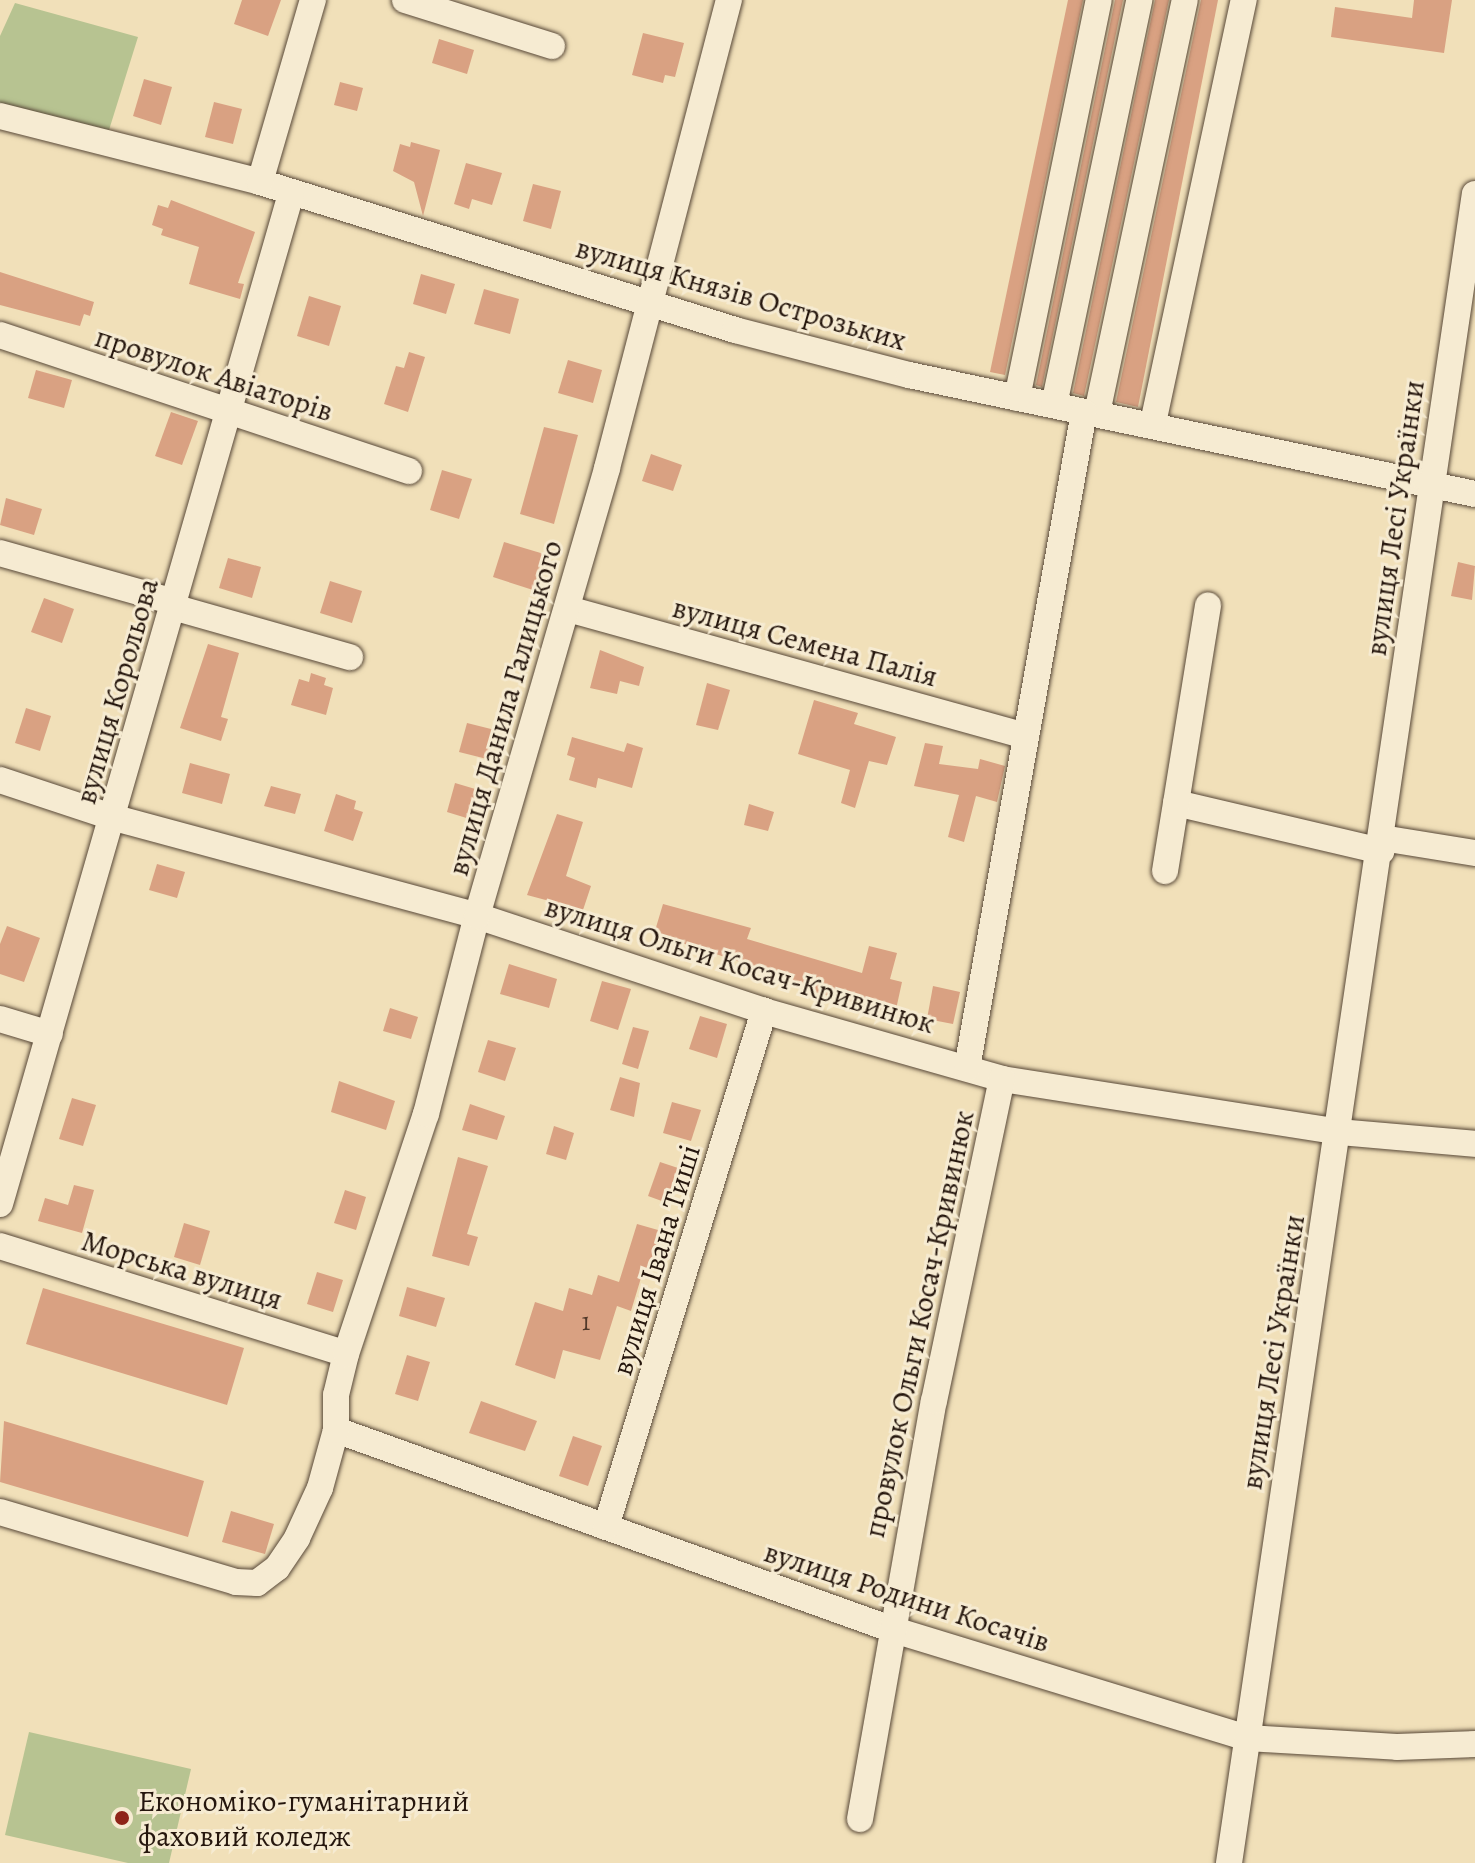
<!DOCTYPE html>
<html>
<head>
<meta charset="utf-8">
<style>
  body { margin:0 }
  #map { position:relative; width:1475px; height:1863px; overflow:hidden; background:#f1e0b9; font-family:Alegreya,serif }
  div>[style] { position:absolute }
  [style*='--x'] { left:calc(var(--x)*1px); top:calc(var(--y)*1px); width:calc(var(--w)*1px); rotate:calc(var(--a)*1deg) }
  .green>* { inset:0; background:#b7c391 }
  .building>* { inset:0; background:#d9a182 }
  .roads { filter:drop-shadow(0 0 2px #584838) drop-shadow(0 0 2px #584838) }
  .minor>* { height:26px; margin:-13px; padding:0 13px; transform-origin:13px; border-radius:13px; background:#f6ebd2 }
  .dots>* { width:22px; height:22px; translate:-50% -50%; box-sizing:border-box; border:4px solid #f6ebd2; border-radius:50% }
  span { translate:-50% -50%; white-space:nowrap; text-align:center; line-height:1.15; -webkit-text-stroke:6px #f6ebd2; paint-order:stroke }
  .number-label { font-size:26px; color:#52392a }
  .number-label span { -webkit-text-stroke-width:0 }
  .street-label { font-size:30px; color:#25160d }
  .poi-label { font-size:30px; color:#25160d }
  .left { translate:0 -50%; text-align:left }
</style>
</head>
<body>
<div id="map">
  <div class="green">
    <i style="clip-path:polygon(15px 3px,138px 37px,109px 130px,0 103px,0 36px)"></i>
    <i style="clip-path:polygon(29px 1732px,191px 1769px,169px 1863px,128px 1863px,5px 1835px)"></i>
  </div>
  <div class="building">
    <i style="clip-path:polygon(242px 0,281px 0,268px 36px,234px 24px)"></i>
    <i style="clip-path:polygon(1068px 0,1083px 0,1005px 375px,990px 372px)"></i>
    <i style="clip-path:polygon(1115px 0,1123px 0,1042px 387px,1036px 385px)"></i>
    <i style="clip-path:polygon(1155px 0,1169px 0,1084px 396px,1073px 393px)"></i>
    <i style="clip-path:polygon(1201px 0,1218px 0,1138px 407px,1116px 402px)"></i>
    <i style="clip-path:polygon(1414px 0,1452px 0,1444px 53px,1331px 37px,1335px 7px,1412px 18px)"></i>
    <i style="clip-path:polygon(643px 33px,684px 43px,675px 77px,665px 75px,663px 83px,632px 75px)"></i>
    <i style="clip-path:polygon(439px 39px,474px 50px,467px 74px,432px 63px)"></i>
    <i style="clip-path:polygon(144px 79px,172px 87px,161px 125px,133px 116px)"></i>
    <i style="clip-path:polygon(340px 82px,363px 88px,357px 111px,334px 105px)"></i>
    <i style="clip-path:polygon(214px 102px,242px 109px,233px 144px,205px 137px)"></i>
    <i style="clip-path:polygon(411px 142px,440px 150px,423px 216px,414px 182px,393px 171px,400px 144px,410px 147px)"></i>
    <i style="clip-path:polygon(466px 163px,502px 173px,492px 205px,472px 199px,469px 209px,454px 204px)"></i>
    <i style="clip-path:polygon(533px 184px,561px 191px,551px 229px,523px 221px)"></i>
    <i style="clip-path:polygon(171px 200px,255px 232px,238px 283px,244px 284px,240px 299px,189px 284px,199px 247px,161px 235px,163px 229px,152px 225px,158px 205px,168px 208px)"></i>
    <i style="clip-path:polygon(0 272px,94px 302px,90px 316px,84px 314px,80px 326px,0 305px)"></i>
    <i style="clip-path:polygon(421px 274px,455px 284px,446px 314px,413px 304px)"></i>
    <i style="clip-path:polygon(484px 289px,519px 299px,510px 334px,474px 324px)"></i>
    <i style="clip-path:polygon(309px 296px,341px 306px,329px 346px,297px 336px)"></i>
    <i style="clip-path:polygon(409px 352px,425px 357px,408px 412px,384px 404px,396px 366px,404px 368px)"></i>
    <i style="clip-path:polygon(568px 360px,602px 370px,593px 403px,558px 393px)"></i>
    <i style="clip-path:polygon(36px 370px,72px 380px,64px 408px,28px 398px)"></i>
    <i style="clip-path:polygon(171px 412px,198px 421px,182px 465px,155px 456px)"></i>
    <i style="clip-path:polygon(544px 427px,578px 435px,554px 524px,520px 514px)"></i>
    <i style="clip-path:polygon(651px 454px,682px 465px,673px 491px,642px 481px)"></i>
    <i style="clip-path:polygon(442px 470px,472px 479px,459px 519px,430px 510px)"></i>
    <i style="clip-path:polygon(6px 498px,42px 509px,34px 535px,0 525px)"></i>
    <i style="clip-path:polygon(504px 542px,544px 554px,533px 590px,493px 577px)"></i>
    <i style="clip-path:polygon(228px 558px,261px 567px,252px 598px,219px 588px)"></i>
    <i style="clip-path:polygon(1458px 562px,1475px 566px,1472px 600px,1451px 596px)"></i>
    <i style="clip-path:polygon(330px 581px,362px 591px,352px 623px,320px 613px)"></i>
    <i style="clip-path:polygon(44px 598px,74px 609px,62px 643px,31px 632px)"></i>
    <i style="clip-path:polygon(208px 644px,239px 653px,221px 717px,228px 719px,221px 741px,180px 728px)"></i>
    <i style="clip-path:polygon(600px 650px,644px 667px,639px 686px,620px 681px,617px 694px,590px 688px)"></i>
    <i style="clip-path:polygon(311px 673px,326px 678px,324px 685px,333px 688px,326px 715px,291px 705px,299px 679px,309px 682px)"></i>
    <i style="clip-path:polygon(707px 683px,730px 690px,718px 730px,696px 725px)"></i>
    <i style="clip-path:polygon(814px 700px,858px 713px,854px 724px,896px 737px,887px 765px,869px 761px,855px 808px,841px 803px,850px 770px,798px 754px)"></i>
    <i style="clip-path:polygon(26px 708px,51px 716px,40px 751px,15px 743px)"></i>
    <i style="clip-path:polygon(467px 723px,495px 730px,487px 759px,459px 752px)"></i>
    <i style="clip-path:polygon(572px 737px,624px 752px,627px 743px,643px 748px,632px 788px,598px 778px,596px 788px,569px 780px,575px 758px,567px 755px)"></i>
    <i style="clip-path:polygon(925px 743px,943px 746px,939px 764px,978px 769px,980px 759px,1005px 766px,997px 802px,976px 796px,964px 842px,948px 837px,959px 795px,914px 786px)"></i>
    <i style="clip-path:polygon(190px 763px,230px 774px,222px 804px,182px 793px)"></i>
    <i style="clip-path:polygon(455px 783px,482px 791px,473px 820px,447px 812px)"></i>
    <i style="clip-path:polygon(271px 786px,301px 794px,295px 814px,264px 806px)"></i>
    <i style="clip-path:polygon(336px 794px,356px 801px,354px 809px,363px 812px,353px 841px,324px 831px)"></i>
    <i style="clip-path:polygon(749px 804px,774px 812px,768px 831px,744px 825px)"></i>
    <i style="clip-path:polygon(557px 814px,583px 822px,566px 876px,591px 886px,583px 910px,527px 895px)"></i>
    <i style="clip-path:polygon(157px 864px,185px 872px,177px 898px,149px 890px)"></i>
    <i style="clip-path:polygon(663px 904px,751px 928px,747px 939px,862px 973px,869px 946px,897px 953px,890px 979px,902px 982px,895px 1014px,767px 979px,762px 969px,654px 934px)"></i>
    <i style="clip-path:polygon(7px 926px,40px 938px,24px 982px,0 974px,0 944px)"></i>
    <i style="clip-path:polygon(509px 964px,557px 979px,549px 1008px,500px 994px)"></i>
    <i style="clip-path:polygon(602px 981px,631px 989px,618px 1030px,590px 1021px)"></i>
    <i style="clip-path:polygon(933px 986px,960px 992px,953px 1024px,927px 1019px)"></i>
    <i style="clip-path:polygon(390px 1008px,418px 1017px,411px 1039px,383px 1031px)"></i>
    <i style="clip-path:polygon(700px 1016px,727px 1024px,717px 1058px,689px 1049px)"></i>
    <i style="clip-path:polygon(633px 1027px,649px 1031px,638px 1069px,622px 1064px)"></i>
    <i style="clip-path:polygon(488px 1040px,516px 1048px,505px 1081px,478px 1072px)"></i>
    <i style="clip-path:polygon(620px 1077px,640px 1083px,634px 1117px,610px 1110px)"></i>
    <i style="clip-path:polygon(339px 1081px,395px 1101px,386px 1130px,331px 1112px)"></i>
    <i style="clip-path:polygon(72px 1098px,96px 1105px,83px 1146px,59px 1139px)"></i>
    <i style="clip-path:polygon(672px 1102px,701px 1110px,691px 1141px,663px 1133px)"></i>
    <i style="clip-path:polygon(470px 1104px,505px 1116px,497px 1140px,462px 1130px)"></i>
    <i style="clip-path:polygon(554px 1126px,574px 1133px,566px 1160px,546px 1154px)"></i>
    <i style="clip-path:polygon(458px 1157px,488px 1166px,467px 1234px,478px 1237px,469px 1266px,432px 1256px)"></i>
    <i style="clip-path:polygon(660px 1162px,681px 1169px,670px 1204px,648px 1196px)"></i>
    <i style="clip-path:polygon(74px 1185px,94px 1190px,82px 1233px,38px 1221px,45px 1198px,68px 1205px)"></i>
    <i style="clip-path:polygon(345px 1190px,366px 1197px,356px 1230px,334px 1223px)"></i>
    <i style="clip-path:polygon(184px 1223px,210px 1231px,200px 1265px,174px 1257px)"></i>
    <i style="clip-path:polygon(637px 1224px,665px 1232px,651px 1271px,644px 1268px,631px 1311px,617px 1306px,600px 1360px,563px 1350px,555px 1379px,515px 1365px,535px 1302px,563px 1311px,569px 1288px,592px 1295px,598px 1275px,619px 1282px)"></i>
    <i style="clip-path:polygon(317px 1272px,343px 1280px,333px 1312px,307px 1304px)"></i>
    <i style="clip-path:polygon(407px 1287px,445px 1298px,436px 1327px,399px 1316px)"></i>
    <i style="clip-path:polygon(43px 1288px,244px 1348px,227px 1405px,26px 1344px)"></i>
    <i style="clip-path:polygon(407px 1355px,430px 1362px,418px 1401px,395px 1394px)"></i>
    <i style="clip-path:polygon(481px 1401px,537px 1421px,525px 1451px,469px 1433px)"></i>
    <i style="clip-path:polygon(4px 1421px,204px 1481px,188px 1537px,0 1482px)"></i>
    <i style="clip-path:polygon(573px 1436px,602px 1446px,588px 1486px,559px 1476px)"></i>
    <i style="clip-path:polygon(231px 1511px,274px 1524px,265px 1554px,222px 1542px)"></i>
  </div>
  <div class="roads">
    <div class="minor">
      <i style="--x:405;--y:0;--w:154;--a:17.4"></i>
      <i style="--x:0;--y:116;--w:268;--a:14.2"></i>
      <i style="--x:260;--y:182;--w:498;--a:17.3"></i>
      <i style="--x:735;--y:330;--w:180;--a:14.5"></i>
      <i style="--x:909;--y:375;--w:578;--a:11.87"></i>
      <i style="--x:260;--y:182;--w:190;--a:-73.8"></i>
      <i style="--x:0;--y:335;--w:431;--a:18.4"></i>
      <i style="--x:1017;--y:398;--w:406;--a:-78.4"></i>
      <i style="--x:1054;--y:405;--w:414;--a:-78.1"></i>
      <i style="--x:1097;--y:413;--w:422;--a:-78"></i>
      <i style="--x:1153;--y:423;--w:433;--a:-77.9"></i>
      <i style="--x:0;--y:553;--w:181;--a:15.7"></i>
      <i style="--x:173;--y:607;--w:184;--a:15.8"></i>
      <i style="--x:568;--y:609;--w:475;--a:15.5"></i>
      <i style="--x:0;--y:780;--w:121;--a:18.3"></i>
      <i style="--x:115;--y:818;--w:375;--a:15.1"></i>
      <i style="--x:477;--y:916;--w:302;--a:18.3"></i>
      <i style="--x:764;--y:1011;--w:248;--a:15.9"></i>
      <i style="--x:1002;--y:1079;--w:341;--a:8.9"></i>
      <i style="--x:1339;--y:1132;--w:137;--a:5"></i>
      <i style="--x:1176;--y:803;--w:211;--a:13.2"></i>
      <i style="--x:1382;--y:838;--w:94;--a:9.2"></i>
      <i style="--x:1165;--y:871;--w:269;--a:-80.8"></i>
      <i style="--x:0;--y:1019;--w:52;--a:16.7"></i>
      <i style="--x:967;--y:1068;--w:666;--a:-79.89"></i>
      <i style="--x:0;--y:1204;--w:1051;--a:-73.93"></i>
      <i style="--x:0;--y:1246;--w:362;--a:17.3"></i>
      <i style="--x:336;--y:1430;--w:590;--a:19.73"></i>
      <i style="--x:891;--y:1629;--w:372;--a:17"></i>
      <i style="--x:1247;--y:1738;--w:150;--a:3.4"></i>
      <i style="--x:1397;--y:1747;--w:78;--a:-2.2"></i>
      <i style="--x:0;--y:1512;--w:246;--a:16.5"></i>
      <i style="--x:236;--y:1582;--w:21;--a:3"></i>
      <i style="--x:257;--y:1583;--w:25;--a:-37"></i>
      <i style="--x:277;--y:1568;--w:36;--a:-56"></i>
      <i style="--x:297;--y:1538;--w:55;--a:-65.3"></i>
      <i style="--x:320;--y:1488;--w:60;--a:-74.6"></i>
      <i style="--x:336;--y:1430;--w:35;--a:-90"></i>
      <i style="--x:336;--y:1395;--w:42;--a:-76.3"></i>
      <i style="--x:346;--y:1354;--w:253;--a:-71.6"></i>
      <i style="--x:426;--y:1114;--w:204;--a:-75.6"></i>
      <i style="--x:477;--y:916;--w:466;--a:-73.8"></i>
      <i style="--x:607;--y:468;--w:484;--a:-75.4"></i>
      <i style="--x:606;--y:1527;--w:540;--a:-72.98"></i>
      <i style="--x:860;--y:1819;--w:424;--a:-80"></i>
      <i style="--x:934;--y:1401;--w:329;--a:-78.1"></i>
      <i style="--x:1229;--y:1863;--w:1687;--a:-81.62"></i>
    </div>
  </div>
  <div class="dots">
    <i style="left:122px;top:1818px;background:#8f2418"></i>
  </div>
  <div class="number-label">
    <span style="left:586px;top:1322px">1</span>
  </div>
  <div class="street-label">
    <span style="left:741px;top:294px;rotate:16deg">вулиця Князів Острозьких</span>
    <span style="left:214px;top:374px;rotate:18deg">провулок Авіаторів</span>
    <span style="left:1395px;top:518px;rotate:-82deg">вулиця Лесі Українки</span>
    <span style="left:805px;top:642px;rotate:15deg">вулиця Семена Палія</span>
    <span style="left:117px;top:691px;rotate:-74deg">вулиця Корольова</span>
    <span style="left:505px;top:708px;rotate:-74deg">вулиця Данила Галицького</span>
    <span style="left:740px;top:965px;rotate:17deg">вулиця Ольги Косач-Кривинюк</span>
    <span style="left:656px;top:1260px;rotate:-73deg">вулиця Івана Тиші</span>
    <span style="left:182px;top:1270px;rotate:17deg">Морська вулиця</span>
    <span style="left:919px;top:1324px;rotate:-78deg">провулок Ольги Косач-Кривинюк</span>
    <span style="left:1273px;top:1352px;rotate:-81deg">вулиця Лесі Українки</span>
    <span style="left:907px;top:1597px;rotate:18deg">вулиця Родини Косачів</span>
  </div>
  <div class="poi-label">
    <span class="left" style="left:138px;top:1818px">Економіко-гуманітарний<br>фаховий коледж</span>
  </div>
</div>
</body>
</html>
